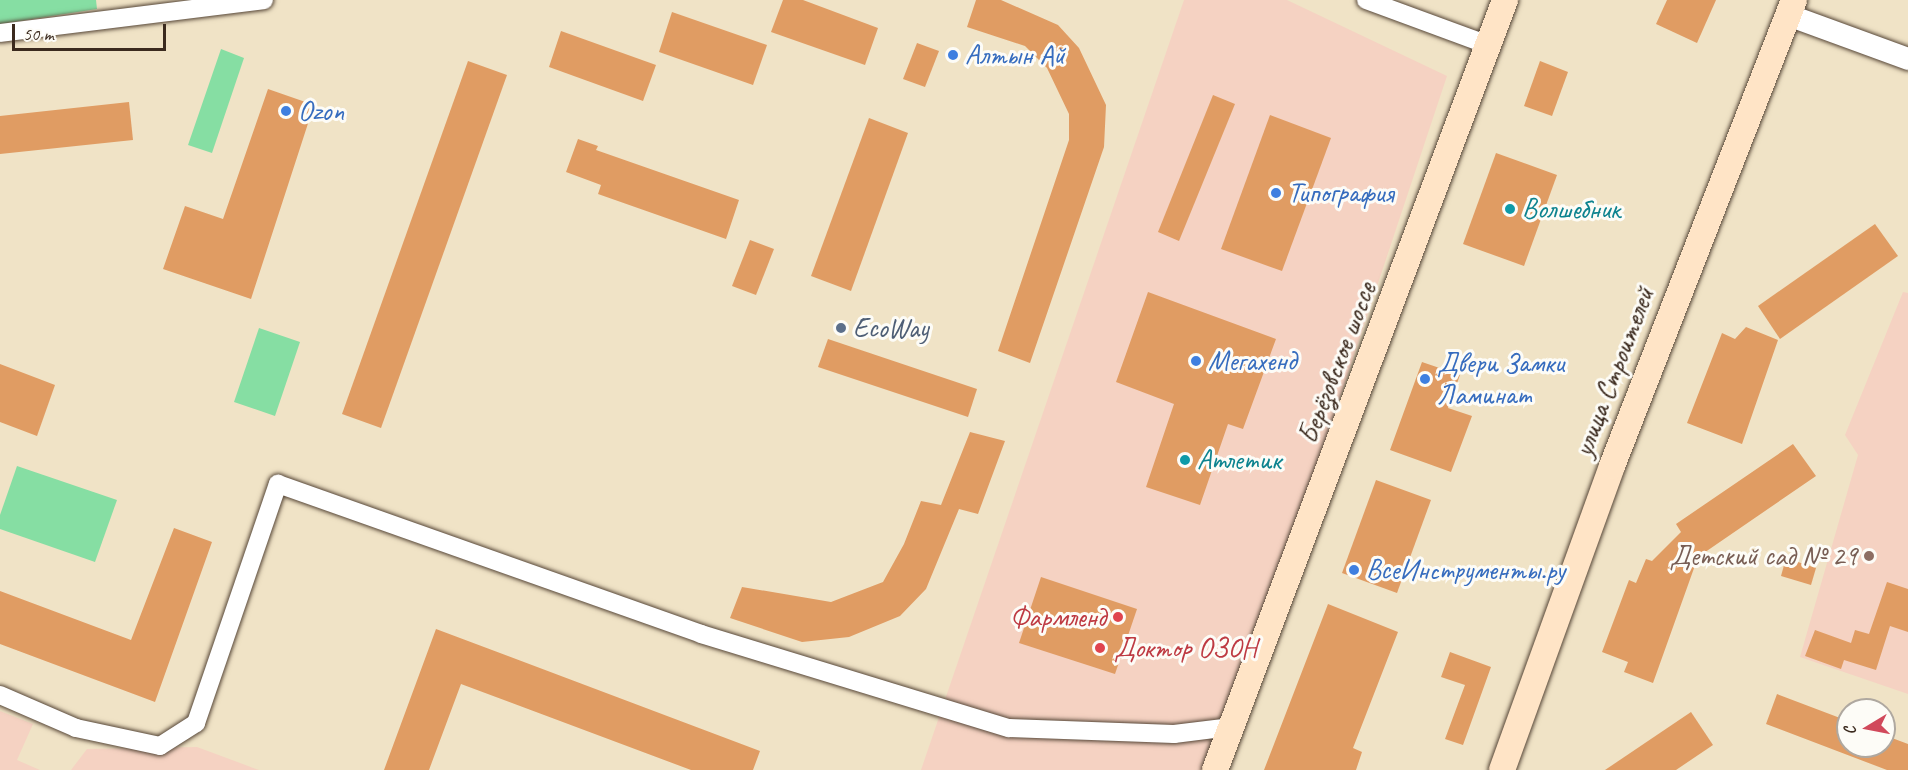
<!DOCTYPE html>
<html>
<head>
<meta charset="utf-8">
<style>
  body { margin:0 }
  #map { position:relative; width:1908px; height:770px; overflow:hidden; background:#f0e3c6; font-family:Caveat,sans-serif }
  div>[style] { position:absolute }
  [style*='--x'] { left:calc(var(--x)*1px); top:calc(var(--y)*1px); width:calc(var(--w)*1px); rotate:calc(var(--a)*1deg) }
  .built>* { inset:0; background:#f5d2c2 }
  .green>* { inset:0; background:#86dea3 }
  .building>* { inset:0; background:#e09c63 }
  .roads { filter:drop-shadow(0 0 2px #564637) drop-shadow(0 0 2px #564637) }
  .minor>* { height:18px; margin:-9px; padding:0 9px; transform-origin:9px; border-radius:9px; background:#fff }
  .tertiary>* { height:22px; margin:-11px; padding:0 11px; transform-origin:11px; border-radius:11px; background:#fff }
  .secondary>* { height:26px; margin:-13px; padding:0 13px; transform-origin:13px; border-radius:13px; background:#ffe4c6 }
  .dots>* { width:16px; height:16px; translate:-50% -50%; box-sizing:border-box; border:3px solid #fdfcf7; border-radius:50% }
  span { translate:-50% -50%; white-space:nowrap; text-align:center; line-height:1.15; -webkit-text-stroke:6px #fdfcf7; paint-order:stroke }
  .shop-label { font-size:28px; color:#366cbe }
  .left { translate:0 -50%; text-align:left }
  .culture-label { font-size:28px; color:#0d838f }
  .service-label { font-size:28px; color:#4e5e75 }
  .street-label { font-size:28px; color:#3b2a1e }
  .education-label { font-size:28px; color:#785e54 }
  .right { translate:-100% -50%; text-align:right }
  .health-label { font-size:28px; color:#be3a42 }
  .north { position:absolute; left:1836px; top:698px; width:60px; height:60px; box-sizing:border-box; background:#fdfcf7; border:2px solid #afa8a0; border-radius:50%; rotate:260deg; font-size:16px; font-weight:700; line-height:24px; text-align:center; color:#3b2a1e }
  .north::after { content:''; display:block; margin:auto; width:21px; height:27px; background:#d1495b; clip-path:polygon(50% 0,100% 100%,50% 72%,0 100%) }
  .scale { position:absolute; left:12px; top:24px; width:154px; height:27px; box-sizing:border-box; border:3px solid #3b2a1e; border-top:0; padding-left:8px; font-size:18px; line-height:21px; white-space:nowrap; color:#3b2a1e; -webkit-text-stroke:4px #fdfcf7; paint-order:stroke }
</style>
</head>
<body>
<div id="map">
  <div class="built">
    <i style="clip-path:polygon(1184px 0,1287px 0,1447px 76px,1216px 770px,921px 770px)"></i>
    <i style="clip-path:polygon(1903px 292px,1908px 293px,1908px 694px,1800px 657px,1858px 455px,1845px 435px)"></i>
    <i style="clip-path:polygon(0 711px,33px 724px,17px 760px,40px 770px,0 770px)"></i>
    <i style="clip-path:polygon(197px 747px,259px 770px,71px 770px,87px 749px)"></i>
  </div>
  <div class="green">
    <i style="clip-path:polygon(0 0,96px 0,97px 9px,0 24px)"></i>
    <i style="clip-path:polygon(221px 49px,244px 58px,212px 153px,188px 145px)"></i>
    <i style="clip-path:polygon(259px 328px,300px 342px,275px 416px,234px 402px)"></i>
    <i style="clip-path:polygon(17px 466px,117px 500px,95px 562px,0 529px,0 515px)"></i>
  </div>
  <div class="building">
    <i style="clip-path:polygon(783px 0,803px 0,878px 28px,865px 65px,771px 32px)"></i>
    <i style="clip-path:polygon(976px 0,1001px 0,1058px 25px,1079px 48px,1106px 105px,1104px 147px,1030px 363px,998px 351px,1069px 140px,1069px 114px,1047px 68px,1025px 46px,967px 27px)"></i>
    <i style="clip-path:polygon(1667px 0,1716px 0,1697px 43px,1656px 24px)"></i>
    <i style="clip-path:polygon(672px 12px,767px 45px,753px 85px,659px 52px)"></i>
    <i style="clip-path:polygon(561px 31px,656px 65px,643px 101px,549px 67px)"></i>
    <i style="clip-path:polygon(917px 43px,939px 51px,925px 87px,903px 79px)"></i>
    <i style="clip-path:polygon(468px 61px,507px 75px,381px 428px,342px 414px)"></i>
    <i style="clip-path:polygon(1540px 61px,1568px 72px,1552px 116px,1524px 106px)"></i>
    <i style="clip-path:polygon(268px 89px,314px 105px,251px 299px,163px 269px,185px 206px,223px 219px)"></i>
    <i style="clip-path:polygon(1213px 95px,1235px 104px,1179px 241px,1158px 232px)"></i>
    <i style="clip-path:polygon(129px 102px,133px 140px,0 154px,0 116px)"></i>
    <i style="clip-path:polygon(1270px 115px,1331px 138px,1282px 271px,1221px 249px)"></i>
    <i style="clip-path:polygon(869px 118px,908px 133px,851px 291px,811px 276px)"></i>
    <i style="clip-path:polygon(578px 139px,598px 146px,596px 150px,739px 200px,726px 239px,598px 194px,601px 185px,566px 172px)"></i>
    <i style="clip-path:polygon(1496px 153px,1557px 175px,1524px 266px,1463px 244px)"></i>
    <i style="clip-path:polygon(1875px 224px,1898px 256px,1780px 339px,1758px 306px)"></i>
    <i style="clip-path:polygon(750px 240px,774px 249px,756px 295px,732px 286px)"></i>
    <i style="clip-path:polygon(1148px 292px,1276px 339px,1243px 429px,1228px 424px,1200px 505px,1146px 487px,1174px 404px,1116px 382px)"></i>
    <i style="clip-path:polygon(1746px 327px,1778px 340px,1742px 444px,1687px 423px,1722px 333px,1735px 339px)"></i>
    <i style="clip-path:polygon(828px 339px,977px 389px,968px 417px,818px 367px)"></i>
    <i style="clip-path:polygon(1422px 362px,1460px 375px,1448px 408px,1472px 416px,1451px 472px,1390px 450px)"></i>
    <i style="clip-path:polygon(0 364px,55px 385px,37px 436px,0 422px)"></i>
    <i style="clip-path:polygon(970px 432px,1005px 441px,978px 514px,959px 509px,926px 589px,900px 616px,849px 637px,802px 642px,730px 618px,742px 587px,831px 602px,883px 582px,904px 544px,921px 501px,941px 505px)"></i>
    <i style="clip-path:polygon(1793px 444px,1816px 476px,1698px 557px,1653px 683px,1624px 672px,1628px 662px,1602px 652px,1629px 580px,1636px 583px,1646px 559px,1652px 561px,1681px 532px,1676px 524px)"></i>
    <i style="clip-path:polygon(1376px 480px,1431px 500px,1397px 593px,1342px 573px)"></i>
    <i style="clip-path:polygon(174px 528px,212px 542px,155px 702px,0 644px,0 591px,131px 640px)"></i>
    <i style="clip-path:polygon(1786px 558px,1816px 568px,1811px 585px,1781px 576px)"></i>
    <i style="clip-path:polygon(1041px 577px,1137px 609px,1115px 674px,1019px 643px)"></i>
    <i style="clip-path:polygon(1887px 582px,1908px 589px,1908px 632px,1890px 626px,1876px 670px,1844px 660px,1841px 669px,1805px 656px,1815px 630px,1851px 643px,1855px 630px,1869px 634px)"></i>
    <i style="clip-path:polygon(1328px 604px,1398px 632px,1353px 748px,1362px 752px,1356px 770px,1264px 770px)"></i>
    <i style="clip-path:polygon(436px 629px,760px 751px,753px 770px,691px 770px,461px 684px,429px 770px,384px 770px)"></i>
    <i style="clip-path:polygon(1450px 652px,1491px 667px,1463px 745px,1445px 739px,1465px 685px,1441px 677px)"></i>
    <i style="clip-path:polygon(1777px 694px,1848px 721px,1848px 746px,1884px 746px,1884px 735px,1908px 744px,1908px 770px,1887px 770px,1766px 724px)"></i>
    <i style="clip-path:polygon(1691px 712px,1713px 745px,1676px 770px,1605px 770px)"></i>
  </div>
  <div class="roads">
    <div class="minor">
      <i style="--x:1366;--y:0;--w:130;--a:20.2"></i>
      <i style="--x:0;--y:33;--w:266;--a:-7.1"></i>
      <i style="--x:0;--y:695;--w:83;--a:23.5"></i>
      <i style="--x:76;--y:728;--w:86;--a:12.1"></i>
      <i style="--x:160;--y:746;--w:43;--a:-32.6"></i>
      <i style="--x:196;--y:723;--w:253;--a:-71.1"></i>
      <i style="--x:278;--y:484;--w:449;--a:19.5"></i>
      <i style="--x:701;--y:634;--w:322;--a:17"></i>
      <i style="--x:1009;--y:728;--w:165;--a:2.1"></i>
      <i style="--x:1174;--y:734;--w:56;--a:-7.1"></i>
    </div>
    <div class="tertiary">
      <i style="--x:1788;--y:15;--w:128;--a:20.1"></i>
    </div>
    <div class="secondary">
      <i style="--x:1215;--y:770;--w:823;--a:-69.36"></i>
      <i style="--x:1502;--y:770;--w:323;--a:-70.1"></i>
      <i style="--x:1612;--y:466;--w:500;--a:-68.67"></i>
    </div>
  </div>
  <div class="dots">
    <i style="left:953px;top:55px;background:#3f7fe0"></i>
    <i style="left:286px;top:111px;background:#3f7fe0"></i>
    <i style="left:1276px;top:193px;background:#3f7fe0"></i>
    <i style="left:1510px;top:209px;background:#0f9aa8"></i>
    <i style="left:841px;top:328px;background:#5c6f8a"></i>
    <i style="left:1196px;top:361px;background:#3f7fe0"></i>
    <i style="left:1425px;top:379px;background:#3f7fe0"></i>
    <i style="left:1185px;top:460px;background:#0f9aa8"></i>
    <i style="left:1869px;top:556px;background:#8d6e63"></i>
    <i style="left:1354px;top:570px;background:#3f7fe0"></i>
    <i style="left:1118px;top:617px;background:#e0444e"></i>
    <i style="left:1100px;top:648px;background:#e0444e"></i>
  </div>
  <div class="shop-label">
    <span class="left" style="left:965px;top:55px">Алтын Ай</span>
    <span class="left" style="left:298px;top:111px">Ozon</span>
    <span class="left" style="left:1288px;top:193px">Типография</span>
    <span class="left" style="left:1208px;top:361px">Мегахенд</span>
    <span class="left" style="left:1437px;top:379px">Двери Замки<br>Ламинат</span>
    <span class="left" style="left:1366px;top:570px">ВсеИнструменты.ру</span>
  </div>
  <div class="culture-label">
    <span class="left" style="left:1522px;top:209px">Волшебник</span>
    <span class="left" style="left:1197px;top:460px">Атлетик</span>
  </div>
  <div class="service-label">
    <span class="left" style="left:853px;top:328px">EcoWay</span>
  </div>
  <div class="street-label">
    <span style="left:1337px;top:363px;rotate:-69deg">Берёзовское шоссе</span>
    <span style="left:1614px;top:372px;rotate:-69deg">улица Строителей</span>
  </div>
  <div class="education-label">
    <span class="right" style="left:1857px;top:556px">Детский сад № 29</span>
  </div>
  <div class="health-label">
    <span class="right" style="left:1106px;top:617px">Фармленд</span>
    <span class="left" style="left:1114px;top:648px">Доктор ОЗОН</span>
  </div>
  <div class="north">С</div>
  <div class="scale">50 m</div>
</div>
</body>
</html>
